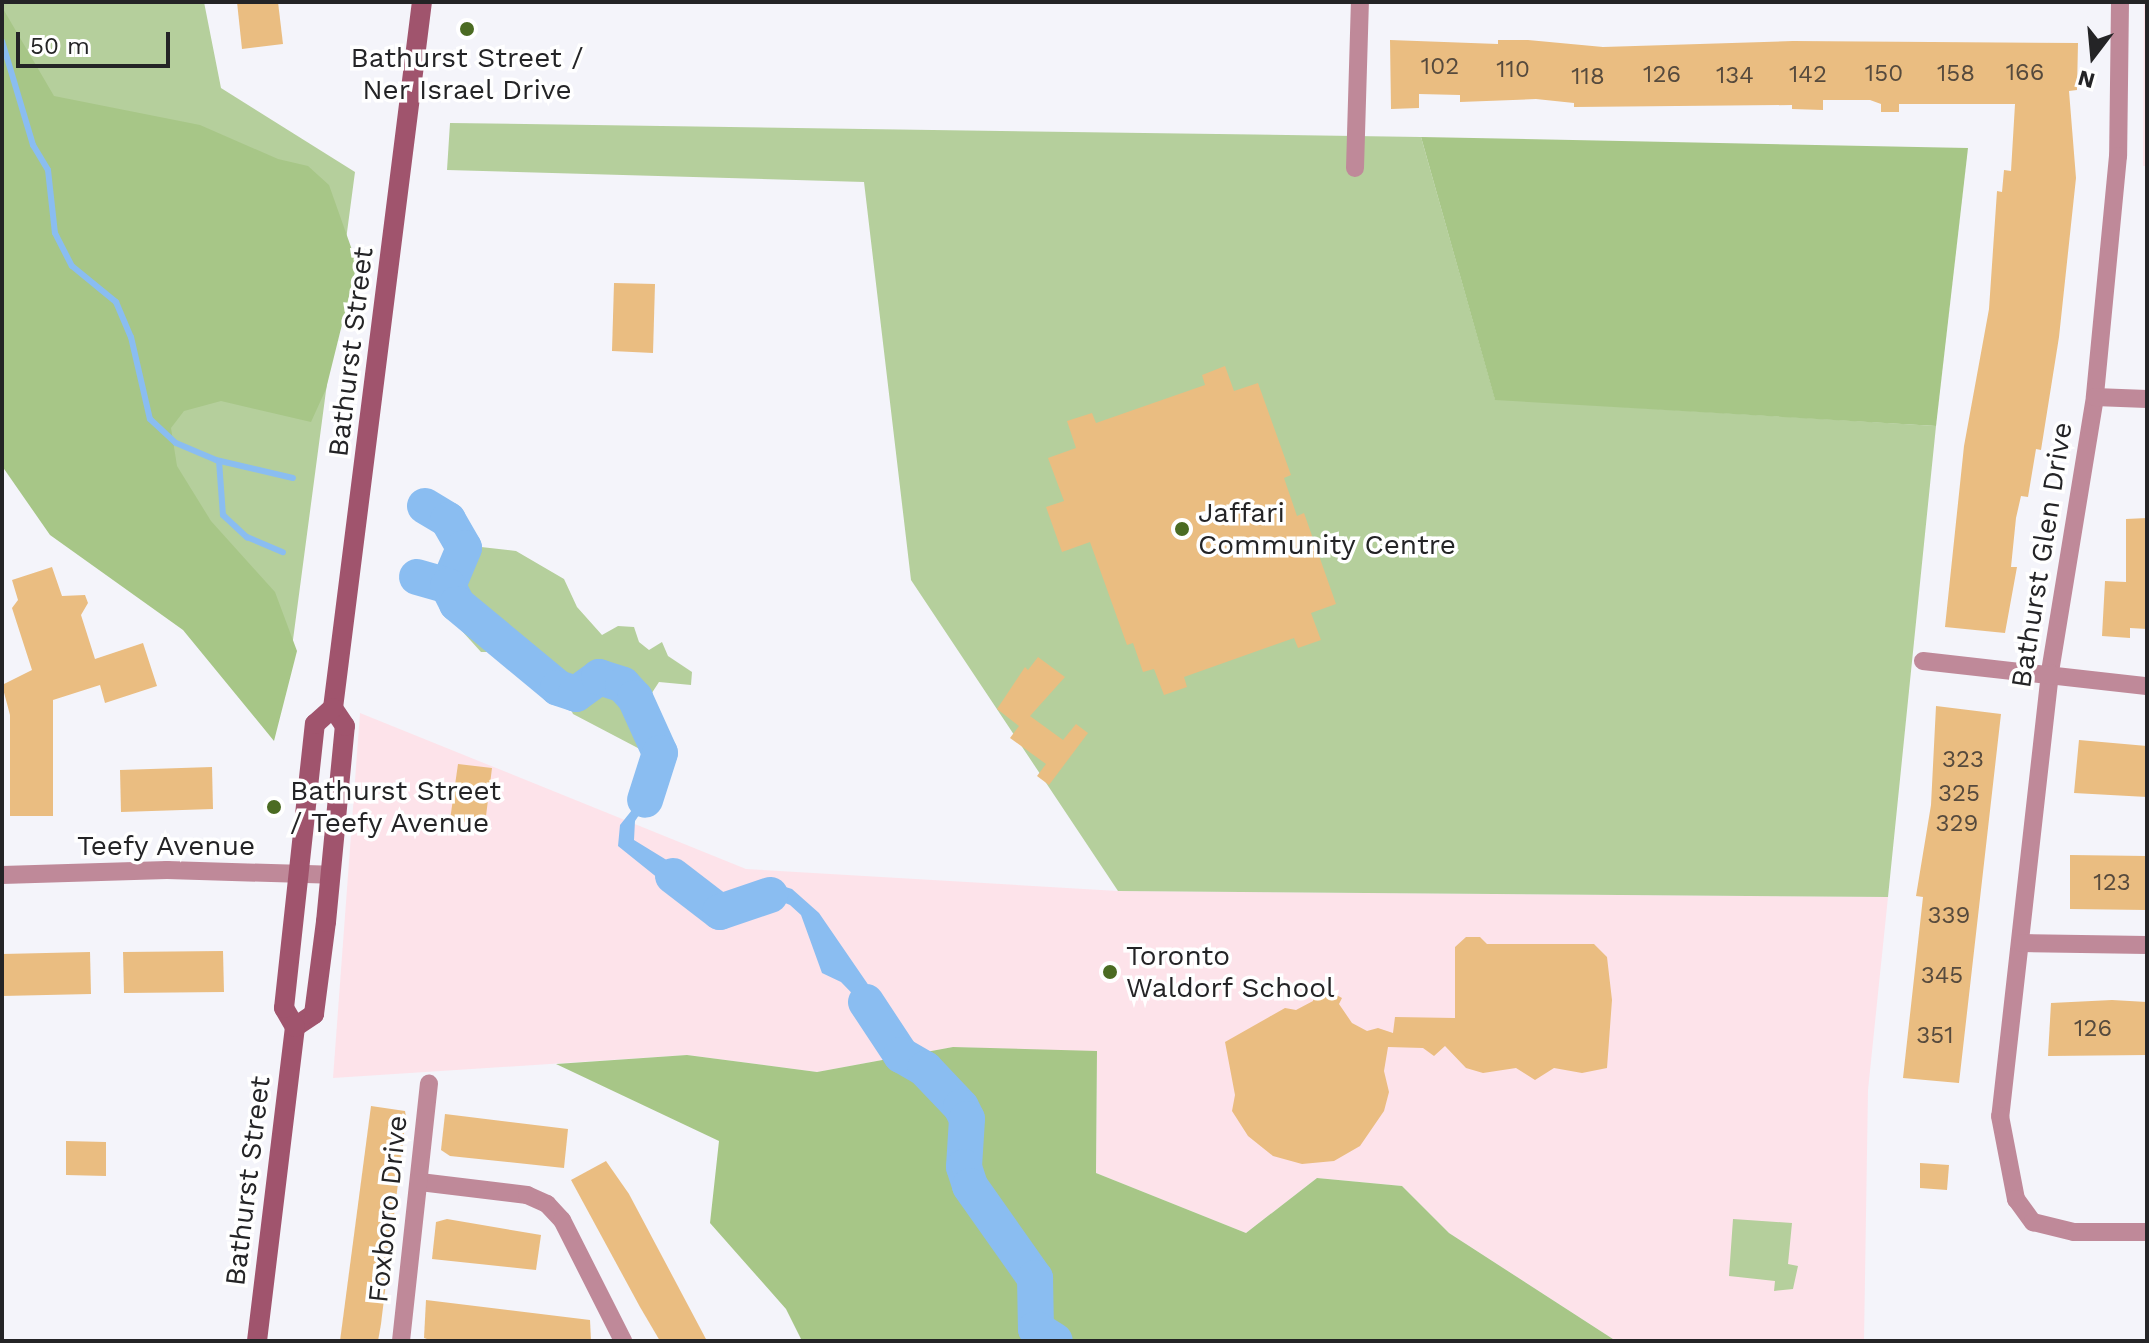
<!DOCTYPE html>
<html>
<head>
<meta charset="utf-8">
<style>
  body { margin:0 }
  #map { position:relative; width:2149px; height:1343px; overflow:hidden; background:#f4f4fa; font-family:"Work Sans",sans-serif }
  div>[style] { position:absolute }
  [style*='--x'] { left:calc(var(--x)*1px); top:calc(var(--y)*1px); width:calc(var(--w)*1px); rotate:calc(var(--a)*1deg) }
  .education>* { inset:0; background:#fde3ea }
  .green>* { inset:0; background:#b5cf9c }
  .forest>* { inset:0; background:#a7c687 }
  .water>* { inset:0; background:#8abdf1 }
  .stream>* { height:6px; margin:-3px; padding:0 3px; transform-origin:3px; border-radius:3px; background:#8abdf1 }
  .river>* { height:36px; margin:-18px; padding:0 18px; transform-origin:18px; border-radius:18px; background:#8abdf1 }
  .building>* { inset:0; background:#eabd81 }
  .minor>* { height:18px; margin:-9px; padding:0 9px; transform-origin:9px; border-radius:9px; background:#bf8999 }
  .secondary>* { height:20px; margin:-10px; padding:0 10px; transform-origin:10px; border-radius:10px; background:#a0546d }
  .dots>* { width:22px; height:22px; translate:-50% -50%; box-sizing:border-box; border:4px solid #fff; border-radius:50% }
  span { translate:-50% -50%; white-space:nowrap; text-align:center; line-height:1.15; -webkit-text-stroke:7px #fff; paint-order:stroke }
  .number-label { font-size:24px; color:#564a3d }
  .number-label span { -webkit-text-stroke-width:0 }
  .poi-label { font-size:28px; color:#242426 }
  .left { translate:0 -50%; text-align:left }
  .street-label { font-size:28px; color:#242426 }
  .frame { position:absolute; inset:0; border:4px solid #242426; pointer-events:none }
  .north { position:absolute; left:2053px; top:16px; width:80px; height:80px; -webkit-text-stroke:6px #fff; paint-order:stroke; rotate:196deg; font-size:22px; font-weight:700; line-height:32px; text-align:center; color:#242426 }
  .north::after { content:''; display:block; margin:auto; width:28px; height:36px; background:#242426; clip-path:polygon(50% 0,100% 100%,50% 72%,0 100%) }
  .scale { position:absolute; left:16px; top:32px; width:154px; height:36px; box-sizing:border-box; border:4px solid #242426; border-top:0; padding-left:10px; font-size:24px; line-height:28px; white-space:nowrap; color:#242426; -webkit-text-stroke:6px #fff; paint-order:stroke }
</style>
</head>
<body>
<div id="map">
  <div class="education">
    <i style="clip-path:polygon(2144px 2px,2147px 2px,2147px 166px,2143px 166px)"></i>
    <i style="clip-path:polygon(360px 713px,746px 869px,1118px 891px,1888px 897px,1868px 1090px,1864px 1341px,1616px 1341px,1449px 1233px,1402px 1186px,1317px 1178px,1246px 1233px,1096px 1173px,1097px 1052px,953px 1047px,817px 1072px,687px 1055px,333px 1078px)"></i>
  </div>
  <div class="green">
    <i style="clip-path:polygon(2px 2px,204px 2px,221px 88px,355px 172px,287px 685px,2px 365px)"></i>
    <i style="clip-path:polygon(450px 123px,1421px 137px,1495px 399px,1936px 426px,1888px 897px,1118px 891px,911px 580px,864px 182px,447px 170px)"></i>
    <i style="clip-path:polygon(455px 519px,481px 547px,516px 551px,564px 579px,577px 607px,602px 635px,618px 626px,634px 627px,639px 642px,649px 650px,662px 642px,668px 656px,692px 672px,691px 685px,659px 682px,644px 705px,668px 754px,655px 757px,573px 714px,563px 693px,547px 680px,497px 652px,481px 652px,452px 620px,444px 596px,428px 579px,453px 565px,452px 539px,444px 525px)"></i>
    <i style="clip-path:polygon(1733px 1219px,1792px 1223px,1788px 1264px,1798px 1266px,1793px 1289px,1774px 1291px,1775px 1281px,1729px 1276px)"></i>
  </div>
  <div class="forest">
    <i style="clip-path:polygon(2px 7px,54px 96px,200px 125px,278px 159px,308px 166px,329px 185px,357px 264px,326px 389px,311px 422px,221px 401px,184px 411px,171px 428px,177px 466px,211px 521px,275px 592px,297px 651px,274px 741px,183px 630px,50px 535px,2px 466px)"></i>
    <i style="clip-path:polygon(1421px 137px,1968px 148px,1936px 426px,1495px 400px)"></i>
    <i style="clip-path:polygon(953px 1047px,1097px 1051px,1096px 1173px,1246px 1233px,1317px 1178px,1402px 1186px,1449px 1233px,1616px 1341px,802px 1341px,786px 1309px,710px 1223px,719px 1141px,556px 1064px,687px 1055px,817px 1072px)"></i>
  </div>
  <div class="water">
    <i style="clip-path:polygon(668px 754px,666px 775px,635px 821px,634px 840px,727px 897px,776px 884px,792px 889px,819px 913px,889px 1015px,896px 1039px,882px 1039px,873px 1015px,841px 982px,822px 973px,801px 915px,790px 905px,773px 898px,746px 916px,710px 903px,699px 906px,693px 892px,677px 883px,664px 883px,618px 846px,620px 825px,640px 800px,655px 757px)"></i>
  </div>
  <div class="stream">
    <i style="--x:2;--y:41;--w:109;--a:73.4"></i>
    <i style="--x:33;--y:145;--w:29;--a:59"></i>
    <i style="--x:48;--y:170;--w:63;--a:83.7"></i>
    <i style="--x:55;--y:233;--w:37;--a:63"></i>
    <i style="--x:72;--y:266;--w:57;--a:39.3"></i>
    <i style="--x:116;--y:302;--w:38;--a:67"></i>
    <i style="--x:131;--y:337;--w:84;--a:77"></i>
    <i style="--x:150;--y:419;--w:35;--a:43"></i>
    <i style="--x:176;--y:443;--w:43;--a:23"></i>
    <i style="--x:216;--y:460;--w:79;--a:13.2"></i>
    <i style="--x:219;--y:461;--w:54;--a:85.8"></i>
    <i style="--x:223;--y:515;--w:33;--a:43"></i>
    <i style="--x:247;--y:537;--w:39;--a:23"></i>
  </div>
  <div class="river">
    <i style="--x:425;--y:506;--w:27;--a:31"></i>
    <i style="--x:448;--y:520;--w:32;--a:60"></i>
    <i style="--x:464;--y:548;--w:41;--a:112.8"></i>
    <i style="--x:417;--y:577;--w:32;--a:16"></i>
    <i style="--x:448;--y:586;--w:20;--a:63"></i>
    <i style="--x:457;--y:604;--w:131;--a:39.7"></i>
    <i style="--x:558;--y:688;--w:19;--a:18"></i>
    <i style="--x:576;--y:694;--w:29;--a:-36"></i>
    <i style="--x:599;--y:677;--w:25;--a:18"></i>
    <i style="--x:623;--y:685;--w:18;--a:47"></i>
    <i style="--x:635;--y:698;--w:60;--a:65.6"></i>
    <i style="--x:660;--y:753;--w:49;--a:107.7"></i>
    <i style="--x:673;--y:876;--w:59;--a:37.5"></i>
    <i style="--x:720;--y:912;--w:53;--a:-18.8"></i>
    <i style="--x:866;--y:1002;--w:64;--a:56.6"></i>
    <i style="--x:901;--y:1055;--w:28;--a:30"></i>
    <i style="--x:925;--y:1069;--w:52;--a:46.5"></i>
    <i style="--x:961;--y:1107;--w:13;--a:63"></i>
    <i style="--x:967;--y:1119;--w:48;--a:93.6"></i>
    <i style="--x:964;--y:1167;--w:20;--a:72"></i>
    <i style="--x:970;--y:1186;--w:113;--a:54.8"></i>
    <i style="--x:1035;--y:1278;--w:51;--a:88.9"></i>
    <i style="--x:1036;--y:1329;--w:22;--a:32"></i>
  </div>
  <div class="building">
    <i style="clip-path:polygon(237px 2px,278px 2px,283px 44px,242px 49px)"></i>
    <i style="clip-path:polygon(1390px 40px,1498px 44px,1498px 40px,1528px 40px,1603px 47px,1793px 41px,2078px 43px,2077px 90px,2069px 91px,2076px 178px,2059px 337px,2041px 450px,2036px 449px,2028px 497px,2021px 496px,2016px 518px,2011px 567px,2017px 567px,2005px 633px,1945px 627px,1964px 446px,1989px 309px,1997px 191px,2002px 192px,2004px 170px,2011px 171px,2015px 104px,1899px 104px,1899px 112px,1881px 112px,1881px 104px,1870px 100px,1823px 100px,1823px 110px,1792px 109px,1792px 105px,1574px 107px,1574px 103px,1536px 99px,1460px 102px,1460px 95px,1419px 94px,1419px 108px,1391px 109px)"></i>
    <i style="clip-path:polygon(614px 283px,655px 284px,653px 353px,612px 351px)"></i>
    <i style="clip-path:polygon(1225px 366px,1234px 391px,1258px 383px,1291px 475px,1284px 478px,1297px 516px,1304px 513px,1336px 604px,1311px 613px,1321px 640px,1298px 648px,1294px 638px,1184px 677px,1187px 687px,1164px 695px,1154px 669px,1143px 672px,1133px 643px,1127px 645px,1090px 542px,1062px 552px,1046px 507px,1064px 501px,1048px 458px,1076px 448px,1067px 421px,1092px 413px,1096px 423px,1205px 385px,1202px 375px)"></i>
    <i style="clip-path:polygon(2147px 518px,2147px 629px,2130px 628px,2130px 638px,2102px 636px,2105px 581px,2126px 582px,2126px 519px)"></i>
    <i style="clip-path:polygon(52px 567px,62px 596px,85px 595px,88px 603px,81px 615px,95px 659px,143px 643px,157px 686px,105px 703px,100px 685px,53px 700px,53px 816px,10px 816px,10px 715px,2px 685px,32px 670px,12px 608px,18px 600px,12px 580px)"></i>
    <i style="clip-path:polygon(1038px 657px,1065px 677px,1030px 716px,1063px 740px,1076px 724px,1088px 733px,1049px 785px,1037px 776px,1046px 764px,1010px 738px,1019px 726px,997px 709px,1025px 667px,1028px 670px)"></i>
    <i style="clip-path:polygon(1936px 706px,2001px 714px,1959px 1083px,1903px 1078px,1923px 897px,1916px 896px,1931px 805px)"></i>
    <i style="clip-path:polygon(2079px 740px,2147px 746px,2147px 797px,2074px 793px)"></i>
    <i style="clip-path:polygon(458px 764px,492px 768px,485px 824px,450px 820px)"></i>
    <i style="clip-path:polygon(212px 767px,213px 809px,121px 812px,120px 770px)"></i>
    <i style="clip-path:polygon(2070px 855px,2147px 856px,2147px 910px,2070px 909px)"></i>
    <i style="clip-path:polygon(1466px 937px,1480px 937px,1487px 944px,1594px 944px,1607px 957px,1612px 1000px,1607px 1068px,1582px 1073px,1554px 1068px,1535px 1080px,1516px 1068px,1483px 1073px,1466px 1068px,1445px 1046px,1434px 1056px,1423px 1048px,1388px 1047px,1384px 1071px,1389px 1092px,1384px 1111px,1360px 1146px,1334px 1161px,1302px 1164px,1273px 1156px,1248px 1136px,1232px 1111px,1235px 1095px,1225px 1042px,1285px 1008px,1296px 1010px,1313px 1001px,1314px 992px,1329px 991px,1342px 998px,1339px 1004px,1352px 1023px,1367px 1031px,1378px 1028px,1393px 1033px,1395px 1017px,1455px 1018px,1455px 947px)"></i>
    <i style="clip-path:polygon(223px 951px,224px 992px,124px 993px,123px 952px)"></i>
    <i style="clip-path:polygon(90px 952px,91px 994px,2px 996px,2px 954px)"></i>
    <i style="clip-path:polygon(2112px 1000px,2147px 1002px,2147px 1055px,2048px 1056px,2051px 1003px)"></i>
    <i style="clip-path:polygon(371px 1106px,405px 1111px,406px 1117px,381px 1324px,378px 1341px,340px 1341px)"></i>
    <i style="clip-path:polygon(445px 1114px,568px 1129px,564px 1168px,450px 1156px,441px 1150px)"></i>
    <i style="clip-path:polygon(66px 1141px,106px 1142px,106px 1176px,66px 1175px)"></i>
    <i style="clip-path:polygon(606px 1161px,629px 1194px,707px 1341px,660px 1341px,640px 1307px,571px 1180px)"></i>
    <i style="clip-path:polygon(1920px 1163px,1949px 1165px,1947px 1190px,1920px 1188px)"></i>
    <i style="clip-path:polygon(447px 1219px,541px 1235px,536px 1270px,432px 1259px,436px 1222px)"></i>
    <i style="clip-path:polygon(426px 1300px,590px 1320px,591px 1341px,433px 1341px,424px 1338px)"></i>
  </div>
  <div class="minor">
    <i style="--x:2120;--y:2;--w:154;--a:90.7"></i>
    <i style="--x:2118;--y:156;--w:242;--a:95.5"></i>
    <i style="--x:2095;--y:397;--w:280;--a:99.3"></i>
    <i style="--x:2050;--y:673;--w:446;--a:96.4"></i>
    <i style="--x:2000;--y:1116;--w:85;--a:79.1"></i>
    <i style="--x:2016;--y:1199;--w:29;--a:54"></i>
    <i style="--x:2033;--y:1222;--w:42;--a:13.7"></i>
    <i style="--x:2074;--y:1232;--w:73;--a:0"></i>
    <i style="--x:1355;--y:168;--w:166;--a:-88.3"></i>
    <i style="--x:2095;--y:397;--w:52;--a:2.2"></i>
    <i style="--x:1923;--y:661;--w:225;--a:6.4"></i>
    <i style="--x:2;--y:875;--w:165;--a:-1.7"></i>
    <i style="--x:167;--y:870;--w:164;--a:1.7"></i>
    <i style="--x:2022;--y:943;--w:125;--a:0.9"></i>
    <i style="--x:420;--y:1182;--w:108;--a:6.9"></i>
    <i style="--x:527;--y:1195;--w:22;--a:24"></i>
    <i style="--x:547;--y:1204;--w:22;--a:47"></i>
    <i style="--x:562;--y:1220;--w:136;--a:63.2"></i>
    <i style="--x:401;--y:1341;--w:259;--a:-83.8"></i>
  </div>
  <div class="secondary">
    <i style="--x:295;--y:1027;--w:23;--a:-34"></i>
    <i style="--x:314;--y:1014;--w:93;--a:-82.6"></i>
    <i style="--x:326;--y:922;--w:197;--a:-84.5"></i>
    <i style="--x:345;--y:726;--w:22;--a:-124"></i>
    <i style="--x:333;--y:708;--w:712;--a:-82.82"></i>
    <i style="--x:257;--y:1341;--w:316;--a:-83.1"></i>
    <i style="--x:295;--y:1027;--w:22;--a:-120"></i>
    <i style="--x:284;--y:1008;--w:286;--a:-83.8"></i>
    <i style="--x:315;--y:724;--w:24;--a:-42"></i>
  </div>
  <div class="dots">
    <i style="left:467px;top:29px;background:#4b6b22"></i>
    <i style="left:1182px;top:529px;background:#4b6b22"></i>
    <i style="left:274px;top:807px;background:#4b6b22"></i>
    <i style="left:1110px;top:972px;background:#4b6b22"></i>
  </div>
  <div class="number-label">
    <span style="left:1440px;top:67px">102</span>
    <span style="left:1513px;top:70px">110</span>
    <span style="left:2025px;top:73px">166</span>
    <span style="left:1884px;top:74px">150</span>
    <span style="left:1956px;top:74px">158</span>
    <span style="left:1662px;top:75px">126</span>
    <span style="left:1808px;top:75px">142</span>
    <span style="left:1735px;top:76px">134</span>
    <span style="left:1588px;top:77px">118</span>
    <span style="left:1963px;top:760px">323</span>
    <span style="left:1959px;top:794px">325</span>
    <span style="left:1957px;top:824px">329</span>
    <span style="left:2112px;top:883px">123</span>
    <span style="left:1949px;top:916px">339</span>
    <span style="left:1942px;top:976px">345</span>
    <span style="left:2093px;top:1029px">126</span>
    <span style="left:1935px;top:1036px">351</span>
  </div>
  <div class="poi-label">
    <span style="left:467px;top:74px">Bathurst Street /<br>Ner Israel Drive</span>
    <span class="left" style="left:1198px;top:529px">Jaffari<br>Community Centre</span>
    <span class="left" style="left:290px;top:807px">Bathurst Street<br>/ Teefy Avenue</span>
    <span class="left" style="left:1126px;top:972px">Toronto<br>Waldorf School</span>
  </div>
  <div class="street-label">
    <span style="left:351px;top:352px;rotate:-83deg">Bathurst Street</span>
    <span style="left:2042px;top:555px;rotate:-81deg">Bathurst Glen Drive</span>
    <span style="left:166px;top:846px">Teefy Avenue</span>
    <span style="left:248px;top:1181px;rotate:-83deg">Bathurst Street</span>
    <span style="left:388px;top:1209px;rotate:-84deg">Foxboro Drive</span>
  </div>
  <div class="frame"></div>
  <div class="north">N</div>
  <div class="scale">50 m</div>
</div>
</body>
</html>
